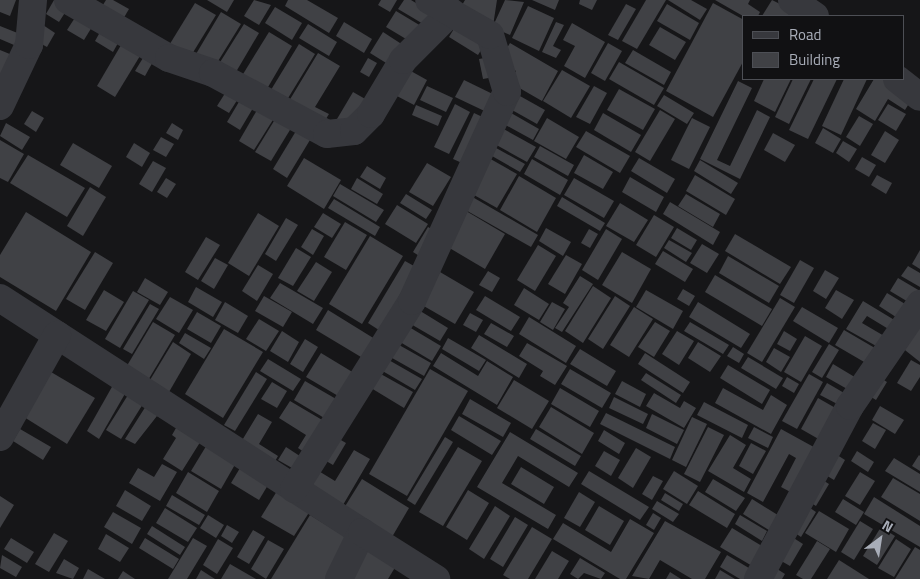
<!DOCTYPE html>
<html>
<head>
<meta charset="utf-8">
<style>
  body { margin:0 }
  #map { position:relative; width:920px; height:579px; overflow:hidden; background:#161618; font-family:"Titillium Web",sans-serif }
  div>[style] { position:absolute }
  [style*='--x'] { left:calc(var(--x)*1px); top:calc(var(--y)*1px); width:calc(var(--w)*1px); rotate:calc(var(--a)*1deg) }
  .building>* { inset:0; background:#404145 }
  .minor>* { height:28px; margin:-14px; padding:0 14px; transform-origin:14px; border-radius:14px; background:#37383d }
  span { translate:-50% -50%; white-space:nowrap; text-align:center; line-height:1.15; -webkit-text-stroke:4px #111113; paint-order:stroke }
  .legend { position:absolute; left:742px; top:15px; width:162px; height:65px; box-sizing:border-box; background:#111113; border:1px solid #4d4f55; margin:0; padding:6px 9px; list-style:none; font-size:15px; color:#a8adb8 }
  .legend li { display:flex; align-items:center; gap:10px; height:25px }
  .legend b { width:25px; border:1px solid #4d4f55 }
  .north { position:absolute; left:855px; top:514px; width:50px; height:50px; -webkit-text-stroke:4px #111113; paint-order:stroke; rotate:31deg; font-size:14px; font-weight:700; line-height:20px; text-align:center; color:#a8adb8 }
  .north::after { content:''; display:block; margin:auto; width:18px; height:22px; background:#a8adb8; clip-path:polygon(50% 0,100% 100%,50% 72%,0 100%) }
</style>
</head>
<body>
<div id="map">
  <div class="building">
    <i style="clip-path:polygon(0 0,16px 0,10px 16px,0 12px)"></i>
    <i style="clip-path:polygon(54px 0,68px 8px,59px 22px,46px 14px)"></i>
    <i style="clip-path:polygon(106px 0,113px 0,129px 9px,119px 26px,98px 13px)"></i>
    <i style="clip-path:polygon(207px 0,234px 0,227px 12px)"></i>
    <i style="clip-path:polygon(254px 0,271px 5px,259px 25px,244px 16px)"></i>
    <i style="clip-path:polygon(288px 0,307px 0,338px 18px,329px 33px,285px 6px)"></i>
    <i style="clip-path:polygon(381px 0,397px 0,390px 12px,378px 5px)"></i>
    <i style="clip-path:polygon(404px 0,411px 0,437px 16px,430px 28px,398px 9px)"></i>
    <i style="clip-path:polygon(465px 0,497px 0,493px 26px,505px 0,524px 2px,510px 35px,458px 12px)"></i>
    <i style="clip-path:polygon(532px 0,559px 0,555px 10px)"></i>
    <i style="clip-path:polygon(580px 0,597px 0,592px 10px,579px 4px)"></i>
    <i style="clip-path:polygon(646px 0,666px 0,637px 49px,622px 41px)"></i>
    <i style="clip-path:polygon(668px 0,691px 0,707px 9px,700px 20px)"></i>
    <i style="clip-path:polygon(715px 0,750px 0,748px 4px,760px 12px,758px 16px,743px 16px)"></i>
    <i style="clip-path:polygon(772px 0,792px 10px,788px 16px,762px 16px)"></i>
    <i style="clip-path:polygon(195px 3px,216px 15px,189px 59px,168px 47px)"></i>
    <i style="clip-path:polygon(713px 3px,744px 20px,744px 60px,713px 117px,666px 91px)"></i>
    <i style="clip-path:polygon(626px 4px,636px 9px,618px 40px,608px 35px)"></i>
    <i style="clip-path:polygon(667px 4px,699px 23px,690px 40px,657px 21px)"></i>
    <i style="clip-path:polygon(528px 6px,554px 18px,539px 51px,512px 38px)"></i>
    <i style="clip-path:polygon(275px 7px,302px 23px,292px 40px,265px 23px)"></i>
    <i style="clip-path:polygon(396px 11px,421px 26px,411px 42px,386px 27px)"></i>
    <i style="clip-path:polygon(221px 12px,241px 24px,215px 66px,196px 54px)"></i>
    <i style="clip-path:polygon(78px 13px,95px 22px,84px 40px,67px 30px)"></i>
    <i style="clip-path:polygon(344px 22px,372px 39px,364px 53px,336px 36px)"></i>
    <i style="clip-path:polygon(458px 22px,488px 39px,478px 55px,449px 37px)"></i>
    <i style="clip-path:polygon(556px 22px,564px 25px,553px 46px,561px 50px,556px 58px,542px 52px)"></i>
    <i style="clip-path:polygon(572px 23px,605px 42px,585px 78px,564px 66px,575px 46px,563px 40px)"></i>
    <i style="clip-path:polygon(244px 24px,259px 33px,233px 77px,217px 67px)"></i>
    <i style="clip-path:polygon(308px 24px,337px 42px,329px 56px,299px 38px)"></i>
    <i style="clip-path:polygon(43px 25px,55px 33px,47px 47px,34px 40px)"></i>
    <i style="clip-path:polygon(104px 25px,122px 36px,113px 52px,95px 41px)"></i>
    <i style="clip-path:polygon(0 26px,25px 36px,21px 48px,0 39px)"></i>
    <i style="clip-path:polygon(660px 27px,686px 42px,675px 60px,649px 45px)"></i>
    <i style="clip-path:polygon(269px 32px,292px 46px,264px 94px,240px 79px)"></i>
    <i style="clip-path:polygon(383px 32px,403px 45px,391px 66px,370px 53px)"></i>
    <i style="clip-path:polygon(124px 40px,143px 51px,115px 97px,97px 86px)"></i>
    <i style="clip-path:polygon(510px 43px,558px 71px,542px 101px,509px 82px,516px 71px,499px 61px)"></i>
    <i style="clip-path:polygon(608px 43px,622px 51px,605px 81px,591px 73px)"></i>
    <i style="clip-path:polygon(299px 44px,315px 54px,282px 108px,266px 98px)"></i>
    <i style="clip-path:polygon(0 50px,17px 57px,0 76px)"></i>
    <i style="clip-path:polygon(633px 50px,671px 72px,664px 85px,625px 63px)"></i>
    <i style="clip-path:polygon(146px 53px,155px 58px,145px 76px,135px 71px)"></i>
    <i style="clip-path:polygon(318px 53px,340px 66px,315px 107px,329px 114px,321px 127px,286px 106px)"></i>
    <i style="clip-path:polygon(490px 57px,494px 77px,483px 79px,479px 59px)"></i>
    <i style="clip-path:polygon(368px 58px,377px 63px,369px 77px,360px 72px)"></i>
    <i style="clip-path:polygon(619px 62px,664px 88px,654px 105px,609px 79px)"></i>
    <i style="clip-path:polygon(409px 70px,427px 80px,414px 105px,395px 95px)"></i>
    <i style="clip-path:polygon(562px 70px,590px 86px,571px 118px,543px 101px)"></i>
    <i style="clip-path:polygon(764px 79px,791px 79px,775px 112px,754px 101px)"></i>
    <i style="clip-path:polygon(793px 79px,811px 79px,789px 124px,775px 117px)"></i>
    <i style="clip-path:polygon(814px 79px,837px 79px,808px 139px,789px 130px)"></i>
    <i style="clip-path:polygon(844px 79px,867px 79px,841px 135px,822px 126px)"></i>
    <i style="clip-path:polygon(874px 79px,883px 79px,913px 97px,905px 110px,888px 99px,875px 121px,856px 109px)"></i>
    <i style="clip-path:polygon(464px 80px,503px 99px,495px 116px,455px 97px)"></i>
    <i style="clip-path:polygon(738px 81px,752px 88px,717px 160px,730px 166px,757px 110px,770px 117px,740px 179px,700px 159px)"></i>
    <i style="clip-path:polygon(427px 86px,453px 98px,446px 112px,420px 100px)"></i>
    <i style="clip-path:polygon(594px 86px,607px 93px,590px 124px,576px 117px)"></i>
    <i style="clip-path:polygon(229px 87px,241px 94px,229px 113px,217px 106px)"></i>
    <i style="clip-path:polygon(619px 89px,655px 109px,643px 130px,607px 110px)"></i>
    <i style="clip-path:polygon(511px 91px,545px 110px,537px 124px,503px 105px)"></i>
    <i style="clip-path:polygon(353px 92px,367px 100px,351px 128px,337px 119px)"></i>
    <i style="clip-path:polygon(243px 95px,256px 103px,240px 130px,227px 122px)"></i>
    <i style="clip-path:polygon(664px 95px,694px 113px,687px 124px,657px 106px)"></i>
    <i style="clip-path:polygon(455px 104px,470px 112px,449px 154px,434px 147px)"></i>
    <i style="clip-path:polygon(888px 104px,906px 114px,896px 131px,878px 120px)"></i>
    <i style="clip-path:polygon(260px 105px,276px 115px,254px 150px,239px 141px)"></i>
    <i style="clip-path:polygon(416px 105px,442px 116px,438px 126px,412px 115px)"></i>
    <i style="clip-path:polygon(506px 110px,539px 129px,533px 140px,500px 122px)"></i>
    <i style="clip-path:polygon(660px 110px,675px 119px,650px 161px,635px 152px)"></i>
    <i style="clip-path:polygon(32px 111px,44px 118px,36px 132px,24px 124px)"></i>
    <i style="clip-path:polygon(474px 113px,493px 122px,471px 167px,453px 159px)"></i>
    <i style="clip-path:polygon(603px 113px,641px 135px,631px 152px,594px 130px)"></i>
    <i style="clip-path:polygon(277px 116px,293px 125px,271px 161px,255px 152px)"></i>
    <i style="clip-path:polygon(859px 116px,873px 124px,860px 146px,846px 137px)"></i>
    <i style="clip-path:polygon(547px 118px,579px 137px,566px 159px,534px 141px)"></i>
    <i style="clip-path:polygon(692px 118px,710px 127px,689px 169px,671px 160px)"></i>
    <i style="clip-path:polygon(6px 123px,30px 137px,22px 150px,0 136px)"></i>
    <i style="clip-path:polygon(172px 123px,183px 130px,178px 140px,166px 133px)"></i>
    <i style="clip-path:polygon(299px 126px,313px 135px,287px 178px,273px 169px)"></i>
    <i style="clip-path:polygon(500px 127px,536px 147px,527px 162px,491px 142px)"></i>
    <i style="clip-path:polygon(823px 128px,841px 139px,833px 153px,815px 143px)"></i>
    <i style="clip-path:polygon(586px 131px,630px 156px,620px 173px,576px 147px)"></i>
    <i style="clip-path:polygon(885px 131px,899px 140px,885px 163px,871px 155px)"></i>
    <i style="clip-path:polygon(773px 133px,795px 145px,785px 162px,764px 150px)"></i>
    <i style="clip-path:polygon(161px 137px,174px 144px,166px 157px,153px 150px)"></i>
    <i style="clip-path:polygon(0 140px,24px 154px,8px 182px,0 178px)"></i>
    <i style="clip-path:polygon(843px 141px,857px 149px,849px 162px,836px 153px)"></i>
    <i style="clip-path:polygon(73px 143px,112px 166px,99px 188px,60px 165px)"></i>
    <i style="clip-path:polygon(134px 143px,150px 153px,142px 167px,126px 157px)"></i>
    <i style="clip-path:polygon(489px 144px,525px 164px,520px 172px,485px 152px)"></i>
    <i style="clip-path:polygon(540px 146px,574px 165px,568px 176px,534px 157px)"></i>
    <i style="clip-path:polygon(28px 155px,85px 188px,67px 217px,10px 183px)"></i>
    <i style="clip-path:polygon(584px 155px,613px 172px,603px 189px,574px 173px)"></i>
    <i style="clip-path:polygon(487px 157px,517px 174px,497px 208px,467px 191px)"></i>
    <i style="clip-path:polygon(862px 157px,876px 165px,869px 177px,855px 169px)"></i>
    <i style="clip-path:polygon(304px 158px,341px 180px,324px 209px,287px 186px)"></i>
    <i style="clip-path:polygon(639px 158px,675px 179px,667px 193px,631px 171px)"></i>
    <i style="clip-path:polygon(532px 159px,568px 180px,560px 195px,524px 174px)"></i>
    <i style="clip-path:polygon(700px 160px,738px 183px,731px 194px,694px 171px)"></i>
    <i style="clip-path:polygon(153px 161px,166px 168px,152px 192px,139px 184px)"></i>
    <i style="clip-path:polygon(427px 163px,451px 177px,433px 206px,409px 192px)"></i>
    <i style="clip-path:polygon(367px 166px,386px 178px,380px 189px,360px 177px)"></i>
    <i style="clip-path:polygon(695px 175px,735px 199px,726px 215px,686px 191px)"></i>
    <i style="clip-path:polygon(877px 175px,892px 183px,886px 194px,871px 185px)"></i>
    <i style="clip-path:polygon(519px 176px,556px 198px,537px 232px,500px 210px)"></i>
    <i style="clip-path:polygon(630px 177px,664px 197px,656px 212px,622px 192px)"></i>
    <i style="clip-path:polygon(166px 178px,176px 184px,167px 198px,157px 192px)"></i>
    <i style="clip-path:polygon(357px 178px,383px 194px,377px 204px,351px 189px)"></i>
    <i style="clip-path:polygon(574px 178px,614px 201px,604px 218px,564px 195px)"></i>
    <i style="clip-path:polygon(340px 184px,384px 210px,376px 222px,333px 196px)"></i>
    <i style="clip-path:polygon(90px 187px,106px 197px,83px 236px,67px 226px)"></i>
    <i style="clip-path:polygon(406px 194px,432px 210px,426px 219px,400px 203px)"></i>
    <i style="clip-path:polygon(686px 194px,720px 214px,713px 227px,678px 206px)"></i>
    <i style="clip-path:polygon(469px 195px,538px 235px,531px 247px,462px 208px)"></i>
    <i style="clip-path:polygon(562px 197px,605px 223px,600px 231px,557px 206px)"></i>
    <i style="clip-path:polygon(334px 199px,380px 227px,375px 236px,328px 208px)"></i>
    <i style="clip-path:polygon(670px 202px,720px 232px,713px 245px,663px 214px)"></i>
    <i style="clip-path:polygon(620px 203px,648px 220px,634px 242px,606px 226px)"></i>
    <i style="clip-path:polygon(397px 205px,428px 224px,416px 243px,385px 224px)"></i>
    <i style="clip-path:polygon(461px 208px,505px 234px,485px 269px,441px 243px)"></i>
    <i style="clip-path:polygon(26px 212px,91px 252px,56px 311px,0 277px,0 255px)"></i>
    <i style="clip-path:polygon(258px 213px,279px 226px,249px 276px,228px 263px)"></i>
    <i style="clip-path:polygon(323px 213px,341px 224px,332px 238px,314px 227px)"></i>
    <i style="clip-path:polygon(654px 215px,674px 227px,656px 257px,636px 245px)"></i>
    <i style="clip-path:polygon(286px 218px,298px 225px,276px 261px,265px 254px)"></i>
    <i style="clip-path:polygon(345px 222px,367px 235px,346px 270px,324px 257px)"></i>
    <i style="clip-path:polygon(428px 227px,439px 233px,424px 259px,413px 252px)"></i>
    <i style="clip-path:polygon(546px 228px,571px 242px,563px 256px,539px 241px)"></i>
    <i style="clip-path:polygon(677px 228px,697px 240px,691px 250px,671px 238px)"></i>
    <i style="clip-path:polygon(312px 229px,324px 236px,313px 255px,301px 247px)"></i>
    <i style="clip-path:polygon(589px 229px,598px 234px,590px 248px,581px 243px)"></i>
    <i style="clip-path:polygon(606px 229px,622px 239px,598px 280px,582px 270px)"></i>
    <i style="clip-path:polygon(735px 234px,791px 267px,780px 284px,725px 251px)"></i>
    <i style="clip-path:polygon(370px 236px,403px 256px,362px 324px,329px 304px)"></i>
    <i style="clip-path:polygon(206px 237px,220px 245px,198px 280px,185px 272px)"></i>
    <i style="clip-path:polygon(669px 240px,692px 253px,686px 262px,664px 248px)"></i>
    <i style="clip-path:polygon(702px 244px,719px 254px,707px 273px,690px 263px)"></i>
    <i style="clip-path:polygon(538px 245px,556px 256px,535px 291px,517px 280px)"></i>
    <i style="clip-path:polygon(296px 248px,311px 257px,293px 286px,278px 278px)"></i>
    <i style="clip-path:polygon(920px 250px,920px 269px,912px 264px)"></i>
    <i style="clip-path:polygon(663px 251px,693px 269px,685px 282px,655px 264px)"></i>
    <i style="clip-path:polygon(95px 252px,113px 263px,85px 310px,66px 299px)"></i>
    <i style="clip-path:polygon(622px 252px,651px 269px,632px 303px,602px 285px)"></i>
    <i style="clip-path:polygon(566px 255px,582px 264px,565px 294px,548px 284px)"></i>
    <i style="clip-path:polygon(728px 256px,779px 286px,769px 303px,719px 273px)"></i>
    <i style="clip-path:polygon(215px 258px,228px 265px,214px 289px,201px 281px)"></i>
    <i style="clip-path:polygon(800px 260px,814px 268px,794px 303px,780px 295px)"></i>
    <i style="clip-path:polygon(405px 261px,423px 271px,385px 334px,368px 323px)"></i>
    <i style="clip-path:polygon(316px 262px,332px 272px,314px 301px,297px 291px)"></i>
    <i style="clip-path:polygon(258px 265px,273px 274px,257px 301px,242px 291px)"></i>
    <i style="clip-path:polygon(908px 266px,920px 273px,920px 287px,901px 276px)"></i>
    <i style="clip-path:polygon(825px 270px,839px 278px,826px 299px,813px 291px)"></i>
    <i style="clip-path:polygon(488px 271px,500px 278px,492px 292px,479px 285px)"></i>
    <i style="clip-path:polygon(440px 272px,474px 292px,455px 324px,422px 305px)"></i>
    <i style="clip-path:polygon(715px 275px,772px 309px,762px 326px,705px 292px)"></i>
    <i style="clip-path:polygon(580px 276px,593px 284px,562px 332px,555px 328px,569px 307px,563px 303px)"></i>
    <i style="clip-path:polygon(145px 278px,168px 292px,160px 305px,137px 292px)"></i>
    <i style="clip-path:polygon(898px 278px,920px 291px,915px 306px,890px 291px)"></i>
    <i style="clip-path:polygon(280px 283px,323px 308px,313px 324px,270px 298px)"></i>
    <i style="clip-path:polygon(593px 286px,611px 298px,583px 343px,565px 331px)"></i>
    <i style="clip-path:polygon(196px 287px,222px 302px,213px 317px,188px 302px)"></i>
    <i style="clip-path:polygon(524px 288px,549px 304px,539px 320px,514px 305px)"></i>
    <i style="clip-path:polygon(683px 289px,695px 296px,689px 306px,677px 299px)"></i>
    <i style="clip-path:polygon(104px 290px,124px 302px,106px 331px,86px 320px)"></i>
    <i style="clip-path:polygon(646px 290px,683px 311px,673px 329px,636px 307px)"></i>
    <i style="clip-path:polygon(836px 290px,854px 300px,842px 319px,825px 308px)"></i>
    <i style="clip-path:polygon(133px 291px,149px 300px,120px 348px,105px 339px)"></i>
    <i style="clip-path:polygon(887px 293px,910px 307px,902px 321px,879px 306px)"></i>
    <i style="clip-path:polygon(264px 296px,292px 312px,283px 327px,255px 311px)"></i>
    <i style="clip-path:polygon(485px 296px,520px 317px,511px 331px,476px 310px)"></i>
    <i style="clip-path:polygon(615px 296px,630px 306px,603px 349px,588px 339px)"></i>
    <i style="clip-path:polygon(170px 297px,193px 310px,179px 333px,156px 319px)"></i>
    <i style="clip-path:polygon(780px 298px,795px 307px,762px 362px,747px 353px)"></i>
    <i style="clip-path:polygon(863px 301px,901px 324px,895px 333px,867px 316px,862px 323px,891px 340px,885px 351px,846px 329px)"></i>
    <i style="clip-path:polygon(225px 302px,248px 316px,238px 333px,215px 320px)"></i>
    <i style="clip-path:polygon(552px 302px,565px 309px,553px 330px,540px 322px)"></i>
    <i style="clip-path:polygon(698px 302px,750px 334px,741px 348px,689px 317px)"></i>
    <i style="clip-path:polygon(150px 304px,159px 309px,132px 354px,123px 349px)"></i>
    <i style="clip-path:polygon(634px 307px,653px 319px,629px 357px,610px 345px)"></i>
    <i style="clip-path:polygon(802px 307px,838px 328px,829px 343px,793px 321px)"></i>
    <i style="clip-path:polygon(417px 309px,448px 328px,440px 341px,409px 323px)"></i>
    <i style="clip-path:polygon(328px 310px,383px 344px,371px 363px,316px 330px)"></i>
    <i style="clip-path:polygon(197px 312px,221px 326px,211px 343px,187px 329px)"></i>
    <i style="clip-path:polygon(470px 313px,483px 320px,476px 332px,463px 325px)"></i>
    <i style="clip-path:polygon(529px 317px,576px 346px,566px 363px,519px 334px)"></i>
    <i style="clip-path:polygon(259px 319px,279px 331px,266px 351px,246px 339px)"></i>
    <i style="clip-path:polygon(153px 322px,175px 335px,147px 382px,125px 369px)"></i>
    <i style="clip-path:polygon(655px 322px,670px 331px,654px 357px,638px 347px)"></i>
    <i style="clip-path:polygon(690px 322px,729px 345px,723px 354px,684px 331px)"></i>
    <i style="clip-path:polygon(920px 322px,920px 362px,896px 343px)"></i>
    <i style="clip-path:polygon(491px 323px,514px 336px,507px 347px,484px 334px)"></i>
    <i style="clip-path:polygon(404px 324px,441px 346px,432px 361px,395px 339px)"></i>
    <i style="clip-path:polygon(224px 329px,263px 352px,223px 418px,185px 394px)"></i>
    <i style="clip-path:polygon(844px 330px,880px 351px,871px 366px,835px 345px)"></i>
    <i style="clip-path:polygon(282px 331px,299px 342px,288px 362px,270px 351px)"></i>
    <i style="clip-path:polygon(677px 331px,694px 341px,679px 365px,662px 354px)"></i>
    <i style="clip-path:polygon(784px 331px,797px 339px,790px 351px,777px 344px)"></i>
    <i style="clip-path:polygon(185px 333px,211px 348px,204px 359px,179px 343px)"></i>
    <i style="clip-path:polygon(479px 335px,527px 364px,519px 378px,471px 348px)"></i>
    <i style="clip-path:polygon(805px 336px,822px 346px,801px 382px,784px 372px)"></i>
    <i style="clip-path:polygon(448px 338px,486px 360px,479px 371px,442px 349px)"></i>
    <i style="clip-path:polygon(305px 339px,318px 347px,303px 372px,290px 364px)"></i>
    <i style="clip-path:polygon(392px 341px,431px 363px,424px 376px,385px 354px)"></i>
    <i style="clip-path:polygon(173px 342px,191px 354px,169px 392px,150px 380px)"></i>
    <i style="clip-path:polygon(698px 342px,721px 356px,710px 372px,688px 358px)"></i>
    <i style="clip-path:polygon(527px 343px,567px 366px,555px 385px,540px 376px,543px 371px,519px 356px)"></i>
    <i style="clip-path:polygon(829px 344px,839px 350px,822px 378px,812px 372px)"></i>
    <i style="clip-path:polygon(733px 347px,744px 354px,739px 363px,727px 356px)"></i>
    <i style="clip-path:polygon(774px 348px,790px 357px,781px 372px,766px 362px)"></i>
    <i style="clip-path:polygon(580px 349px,616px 371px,607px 386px,570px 364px)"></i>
    <i style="clip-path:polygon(321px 353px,359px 376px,345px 400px,306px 377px)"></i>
    <i style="clip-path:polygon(441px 353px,478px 376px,487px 361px,513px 377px,497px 405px,433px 366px)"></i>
    <i style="clip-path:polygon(645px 353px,690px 382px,683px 393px,638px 364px)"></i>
    <i style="clip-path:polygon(380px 355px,422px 379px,415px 390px,374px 366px)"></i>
    <i style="clip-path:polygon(748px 357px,783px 378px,776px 389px,741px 368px)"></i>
    <i style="clip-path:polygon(268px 359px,301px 379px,293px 391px,260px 371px)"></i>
    <i style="clip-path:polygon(911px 360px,920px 365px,920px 377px,911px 391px,897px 383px)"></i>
    <i style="clip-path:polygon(833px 364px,863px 382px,856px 394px,826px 377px)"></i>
    <i style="clip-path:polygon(728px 365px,770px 390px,762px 404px,720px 378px)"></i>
    <i style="clip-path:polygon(430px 369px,468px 391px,407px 496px,369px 474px)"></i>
    <i style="clip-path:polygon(570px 369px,611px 393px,602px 408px,561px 384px)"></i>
    <i style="clip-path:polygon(51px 372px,95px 398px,67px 444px,24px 417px)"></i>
    <i style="clip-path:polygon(256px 372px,267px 379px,235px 431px,224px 425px)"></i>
    <i style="clip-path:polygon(379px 373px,413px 392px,404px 408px,371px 388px)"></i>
    <i style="clip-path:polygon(646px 373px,681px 395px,676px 403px,641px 380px)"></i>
    <i style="clip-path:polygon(809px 374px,823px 382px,797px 429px,782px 421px)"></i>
    <i style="clip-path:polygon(874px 374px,887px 382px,876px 400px,863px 392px)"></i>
    <i style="clip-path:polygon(787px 377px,799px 384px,794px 393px,782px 386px)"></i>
    <i style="clip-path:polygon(117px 378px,130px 385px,99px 439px,87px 431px)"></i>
    <i style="clip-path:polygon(514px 380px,549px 401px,532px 429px,497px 408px)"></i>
    <i style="clip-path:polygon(305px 381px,343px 403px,331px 422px,294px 400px)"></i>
    <i style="clip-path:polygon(622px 381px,646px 394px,640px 407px,615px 394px)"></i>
    <i style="clip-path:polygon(272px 382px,287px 391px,277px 408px,261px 399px)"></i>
    <i style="clip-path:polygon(827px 383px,851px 397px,845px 408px,820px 395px)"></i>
    <i style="clip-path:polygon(133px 387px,148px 396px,121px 439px,106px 430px)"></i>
    <i style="clip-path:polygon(560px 388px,599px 411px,590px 427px,551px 404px)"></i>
    <i style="clip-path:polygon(723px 388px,763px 410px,771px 395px,787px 405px,771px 434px,715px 403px)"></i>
    <i style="clip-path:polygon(654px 393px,680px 408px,684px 401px,696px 408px,684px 428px,646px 406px)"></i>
    <i style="clip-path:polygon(614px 397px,648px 414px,643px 424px,609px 408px)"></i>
    <i style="clip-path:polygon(151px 398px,166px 421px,157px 416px,135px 444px,125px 439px)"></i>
    <i style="clip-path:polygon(818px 398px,839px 410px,822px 441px,801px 429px)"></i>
    <i style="clip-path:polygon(470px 399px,511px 423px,503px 437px,462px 414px)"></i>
    <i style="clip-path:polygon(290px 401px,329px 424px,310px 456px,298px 448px,306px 435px,279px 418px)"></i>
    <i style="clip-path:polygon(704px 402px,748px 425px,742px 438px,697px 415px)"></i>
    <i style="clip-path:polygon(880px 406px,904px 420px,895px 434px,872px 420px)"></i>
    <i style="clip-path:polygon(551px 407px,594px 433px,582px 454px,539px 427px)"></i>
    <i style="clip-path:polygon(606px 413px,675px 447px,670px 459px,600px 424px)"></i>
    <i style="clip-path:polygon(258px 414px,272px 422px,259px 444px,278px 456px,270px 470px,238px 447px)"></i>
    <i style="clip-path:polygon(652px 414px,684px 430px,677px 444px,646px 428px)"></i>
    <i style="clip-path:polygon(459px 416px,501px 441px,492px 455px,451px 430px)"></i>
    <i style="clip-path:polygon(692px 417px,707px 424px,686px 467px,672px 460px)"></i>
    <i style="clip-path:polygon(180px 421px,204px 436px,182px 471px,163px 459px,176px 438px,172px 435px)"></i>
    <i style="clip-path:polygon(873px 423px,886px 430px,875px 449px,862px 441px)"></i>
    <i style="clip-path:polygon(708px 427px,724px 435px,700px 482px,684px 474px)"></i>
    <i style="clip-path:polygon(754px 427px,773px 437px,768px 448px,748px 438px)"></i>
    <i style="clip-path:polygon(20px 429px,51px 447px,43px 460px,13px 441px)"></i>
    <i style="clip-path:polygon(536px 429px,581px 456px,575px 466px,530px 439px)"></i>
    <i style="clip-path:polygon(781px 429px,821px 451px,798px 496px,781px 487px,796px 458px,789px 454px,763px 502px,747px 493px)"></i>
    <i style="clip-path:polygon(604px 430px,625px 443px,619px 454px,598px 441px)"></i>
    <i style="clip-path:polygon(510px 432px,578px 473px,569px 487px,518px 456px,502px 483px,556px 515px,548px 529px,477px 487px)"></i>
    <i style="clip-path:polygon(730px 435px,746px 445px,733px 468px,751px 479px,744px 492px,708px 471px)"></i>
    <i style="clip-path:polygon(334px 436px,346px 443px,333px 465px,321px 458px)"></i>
    <i style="clip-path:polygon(445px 437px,453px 442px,415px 505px,407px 500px)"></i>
    <i style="clip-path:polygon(208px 443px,237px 461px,221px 489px,191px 471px)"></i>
    <i style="clip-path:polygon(751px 443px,766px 451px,753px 474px,739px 466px)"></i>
    <i style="clip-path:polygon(286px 447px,306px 460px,299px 472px,278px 460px)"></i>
    <i style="clip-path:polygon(458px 447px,482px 461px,443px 526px,419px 512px)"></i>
    <i style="clip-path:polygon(636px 448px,651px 457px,633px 488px,618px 478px)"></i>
    <i style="clip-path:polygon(354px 450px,370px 459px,343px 505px,308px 484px,317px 470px,335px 481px)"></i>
    <i style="clip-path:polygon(604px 451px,620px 460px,611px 476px,595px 466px)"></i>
    <i style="clip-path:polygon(831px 451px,845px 460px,834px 480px,819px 471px)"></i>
    <i style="clip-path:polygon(857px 451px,874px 462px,868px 472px,851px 461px)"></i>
    <i style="clip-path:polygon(919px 455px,920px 456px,920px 471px,912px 466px)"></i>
    <i style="clip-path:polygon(894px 458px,920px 474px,920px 492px,885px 471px)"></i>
    <i style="clip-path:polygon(243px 463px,271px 480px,259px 500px,231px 483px)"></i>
    <i style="clip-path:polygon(162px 464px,177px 472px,160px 501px,129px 483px,138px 468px,154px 477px)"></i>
    <i style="clip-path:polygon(521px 467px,554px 487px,544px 504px,511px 484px)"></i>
    <i style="clip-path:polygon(589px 471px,649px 507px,640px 520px,581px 484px)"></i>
    <i style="clip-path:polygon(674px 471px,698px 486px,687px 504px,663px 489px)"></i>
    <i style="clip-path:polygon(188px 472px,219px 491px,207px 512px,176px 493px)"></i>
    <i style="clip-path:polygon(860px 472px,875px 481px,860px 505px,845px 496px)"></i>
    <i style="clip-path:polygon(653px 476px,663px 481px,652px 500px,642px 494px)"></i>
    <i style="clip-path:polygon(816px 476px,829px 484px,816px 506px,803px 498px)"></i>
    <i style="clip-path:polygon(893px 478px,920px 494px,920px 521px,881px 497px)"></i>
    <i style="clip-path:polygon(362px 479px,409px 508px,392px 537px,344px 508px)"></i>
    <i style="clip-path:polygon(713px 479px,745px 498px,736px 511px,705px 492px)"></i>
    <i style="clip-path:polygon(125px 490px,151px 506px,142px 521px,116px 506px)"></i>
    <i style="clip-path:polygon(468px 490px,489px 503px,467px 540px,446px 527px)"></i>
    <i style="clip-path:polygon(277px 491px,310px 511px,294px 536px,261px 517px)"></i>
    <i style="clip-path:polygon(698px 491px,735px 514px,727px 528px,689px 505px)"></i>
    <i style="clip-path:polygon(579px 492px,595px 502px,580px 527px,564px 518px)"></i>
    <i style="clip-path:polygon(665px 493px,683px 504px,679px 511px,661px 500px)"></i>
    <i style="clip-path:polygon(172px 495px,205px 515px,199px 525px,166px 506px)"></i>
    <i style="clip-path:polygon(0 496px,14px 505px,0 528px)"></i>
    <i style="clip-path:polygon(874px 497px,920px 526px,920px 547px,864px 514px)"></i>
    <i style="clip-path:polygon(752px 499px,781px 517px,772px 532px,743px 514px)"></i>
    <i style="clip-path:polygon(843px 499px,864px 512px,856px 525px,835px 512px)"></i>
    <i style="clip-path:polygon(657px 501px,679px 514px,673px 522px,652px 509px)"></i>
    <i style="clip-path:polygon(495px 506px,510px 516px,484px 559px,469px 549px)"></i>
    <i style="clip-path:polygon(599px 506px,624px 521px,610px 545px,585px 530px)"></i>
    <i style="clip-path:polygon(807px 506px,816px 512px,801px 537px,792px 531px)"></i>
    <i style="clip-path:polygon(165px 508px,197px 528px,188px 542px,156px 523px)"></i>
    <i style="clip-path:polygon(819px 511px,849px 529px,836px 552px,805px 533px)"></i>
    <i style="clip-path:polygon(113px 512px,141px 528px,132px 544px,104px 527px)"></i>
    <i style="clip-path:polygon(653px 513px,661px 518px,654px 530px,646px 525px)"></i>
    <i style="clip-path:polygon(208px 515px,224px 525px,216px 538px,200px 528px)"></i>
    <i style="clip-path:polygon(310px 515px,352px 541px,329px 579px,271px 579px)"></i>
    <i style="clip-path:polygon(740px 515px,767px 531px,762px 541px,735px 524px)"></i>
    <i style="clip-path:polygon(515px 517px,528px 525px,503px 567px,490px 559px)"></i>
    <i style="clip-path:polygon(630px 519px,654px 533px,626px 579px,620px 579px,553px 539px,563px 523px,611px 552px)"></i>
    <i style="clip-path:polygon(665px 521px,721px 552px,705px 579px,692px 579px,660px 560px,649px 579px,632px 576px)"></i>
    <i style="clip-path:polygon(860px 521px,873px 529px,854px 560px,841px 552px)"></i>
    <i style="clip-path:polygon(227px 525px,239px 532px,232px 543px,221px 536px)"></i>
    <i style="clip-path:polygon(152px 526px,185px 547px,180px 555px,147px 534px)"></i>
    <i style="clip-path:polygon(532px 527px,552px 539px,528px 579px,510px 579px,503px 575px)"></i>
    <i style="clip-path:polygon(881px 527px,895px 536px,877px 565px,863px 556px)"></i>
    <i style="clip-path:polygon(732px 528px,770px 551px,759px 570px,720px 547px)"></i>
    <i style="clip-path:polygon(253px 530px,265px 537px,249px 564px,237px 557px)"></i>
    <i style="clip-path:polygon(54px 533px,68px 541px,49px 572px,35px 564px)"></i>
    <i style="clip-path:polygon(106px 534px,129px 548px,120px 562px,98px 549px)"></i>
    <i style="clip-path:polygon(789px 535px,803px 544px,790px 566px,776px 558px)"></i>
    <i style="clip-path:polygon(11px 538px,34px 552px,27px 563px,4px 549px)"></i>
    <i style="clip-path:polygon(145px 538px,179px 559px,173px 569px,139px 548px)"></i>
    <i style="clip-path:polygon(193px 538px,207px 546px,187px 579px,168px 579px)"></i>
    <i style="clip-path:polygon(218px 539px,233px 548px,217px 574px,203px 565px)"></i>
    <i style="clip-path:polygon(896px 539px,911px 549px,894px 577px,878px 568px)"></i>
    <i style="clip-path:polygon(268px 540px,284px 549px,266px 579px,251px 569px)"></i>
    <i style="clip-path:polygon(363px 540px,399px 561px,388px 579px,341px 579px)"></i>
    <i style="clip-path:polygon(817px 541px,830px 549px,811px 579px,803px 579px,796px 575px)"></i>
    <i style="clip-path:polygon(915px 547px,920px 550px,920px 579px,895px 579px)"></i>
    <i style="clip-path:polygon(552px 551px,569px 561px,558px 579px,535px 579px)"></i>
    <i style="clip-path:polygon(2px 555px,22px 567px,16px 577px,0 568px)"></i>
    <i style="clip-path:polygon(727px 555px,759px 574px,756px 579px,740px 579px,720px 567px)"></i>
    <i style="clip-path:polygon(580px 558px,605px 573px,601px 579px,584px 573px,578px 579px,570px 574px)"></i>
    <i style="clip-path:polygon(64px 559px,79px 568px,73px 579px,56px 573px)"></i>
    <i style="clip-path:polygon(839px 560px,869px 579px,827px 579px)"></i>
    <i style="clip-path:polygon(230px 564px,256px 579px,221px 579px)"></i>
    <i style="clip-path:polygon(774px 567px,785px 574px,782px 579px,766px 579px)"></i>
    <i style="clip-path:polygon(88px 569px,105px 579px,83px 579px)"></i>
    <i style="clip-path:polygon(201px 570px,215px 579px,196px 579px)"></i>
    <i style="clip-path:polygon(720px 570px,735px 579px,715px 579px)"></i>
    <i style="clip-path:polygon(123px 571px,135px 579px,118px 579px)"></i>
    <i style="clip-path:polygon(670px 572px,681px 579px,666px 579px)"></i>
  </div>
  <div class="minor">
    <i style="--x:68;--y:0;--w:116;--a:29.9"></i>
    <i style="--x:169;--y:58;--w:46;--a:18.8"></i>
    <i style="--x:213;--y:73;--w:129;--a:28.2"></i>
    <i style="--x:327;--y:134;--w:27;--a:-6"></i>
    <i style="--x:354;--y:131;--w:24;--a:-45"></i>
    <i style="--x:371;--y:114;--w:63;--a:-59.3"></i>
    <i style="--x:403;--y:60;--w:68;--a:-45"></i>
    <i style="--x:792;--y:0;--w:28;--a:35"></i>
    <i style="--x:897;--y:79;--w:29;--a:38"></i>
    <i style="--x:0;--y:106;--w:68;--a:-64.6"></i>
    <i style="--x:29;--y:45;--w:45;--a:-84.9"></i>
    <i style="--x:0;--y:298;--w:431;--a:32.9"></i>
    <i style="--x:362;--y:532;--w:52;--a:116.1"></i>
    <i style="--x:0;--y:437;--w:117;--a:-60.8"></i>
    <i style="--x:294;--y:489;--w:222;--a:-57.9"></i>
    <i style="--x:412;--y:301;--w:230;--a:-65.6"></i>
    <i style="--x:507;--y:92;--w:59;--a:-106.6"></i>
    <i style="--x:490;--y:35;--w:70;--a:-150.2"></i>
    <i style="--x:362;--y:532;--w:88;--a:32.4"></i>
    <i style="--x:758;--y:579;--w:196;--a:-62"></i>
    <i style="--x:850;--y:406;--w:124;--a:-55.5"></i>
  </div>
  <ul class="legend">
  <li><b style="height:6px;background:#37383d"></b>Road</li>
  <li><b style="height:14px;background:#404145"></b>Building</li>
  </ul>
  <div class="north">N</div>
</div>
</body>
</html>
